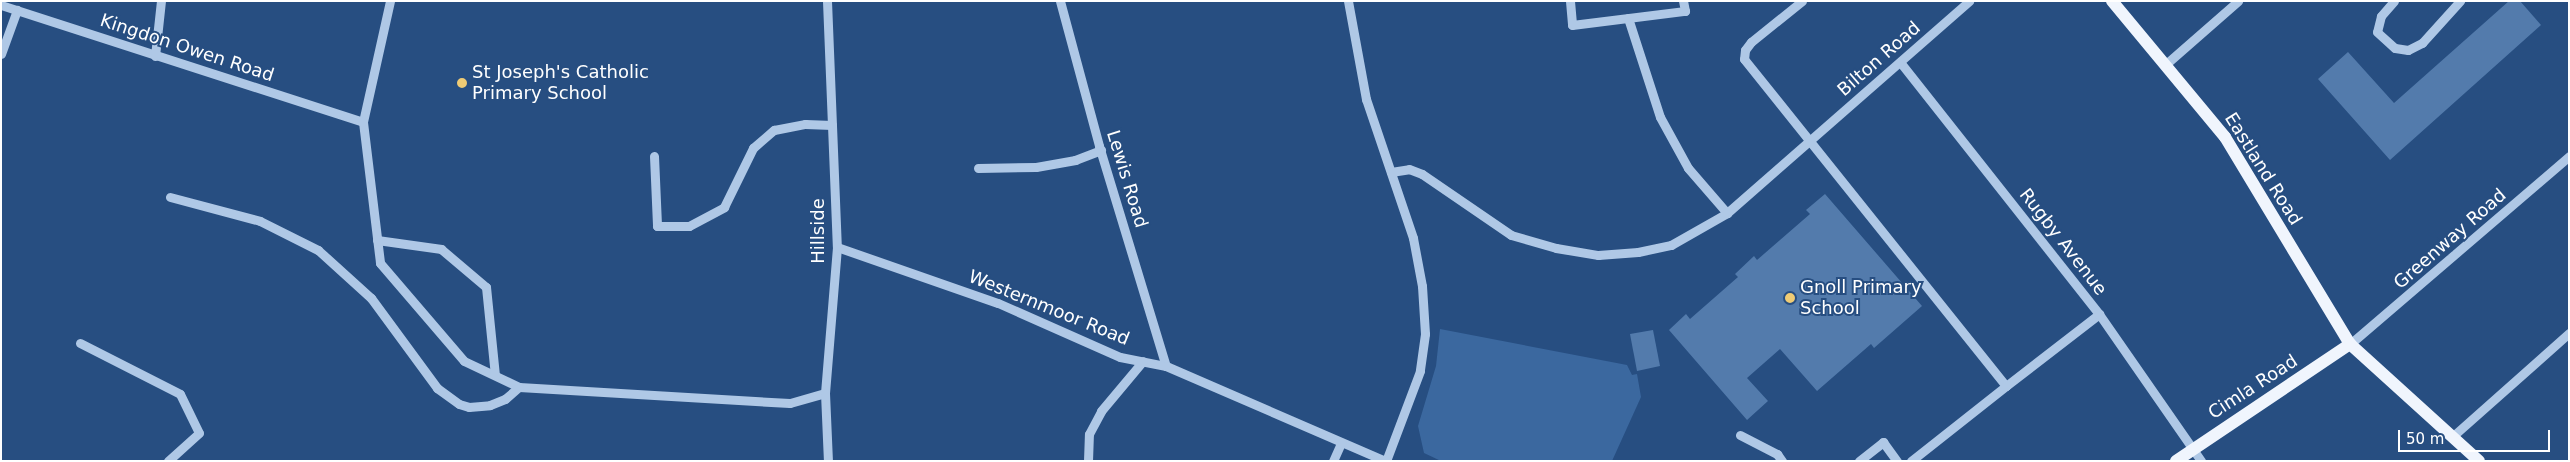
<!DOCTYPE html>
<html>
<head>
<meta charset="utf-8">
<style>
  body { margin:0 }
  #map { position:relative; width:2570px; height:462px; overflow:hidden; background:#274e81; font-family:"DejaVu Sans",sans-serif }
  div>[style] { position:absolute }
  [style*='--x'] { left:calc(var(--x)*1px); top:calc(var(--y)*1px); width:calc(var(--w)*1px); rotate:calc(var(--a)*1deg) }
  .green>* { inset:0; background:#3b689f }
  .building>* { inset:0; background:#537bac }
  .minor>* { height:9px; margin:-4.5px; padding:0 4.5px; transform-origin:4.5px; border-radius:4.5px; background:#afc8e6 }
  .major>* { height:12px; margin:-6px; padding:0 6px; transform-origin:6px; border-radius:6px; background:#f0f5fd }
  .dots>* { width:14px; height:14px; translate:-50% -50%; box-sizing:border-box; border:2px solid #274e81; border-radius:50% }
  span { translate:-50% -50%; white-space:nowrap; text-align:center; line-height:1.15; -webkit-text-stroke:4px #274e81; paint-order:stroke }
  .street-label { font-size:18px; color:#fff }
  .poi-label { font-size:18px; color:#fff }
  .left { translate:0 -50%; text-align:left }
  .frame { position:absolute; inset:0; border:2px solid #fff; pointer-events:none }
  .scale { position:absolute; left:2398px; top:430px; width:152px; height:22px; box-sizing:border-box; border:2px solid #fff; border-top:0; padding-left:6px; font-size:15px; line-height:18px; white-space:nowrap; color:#fff; -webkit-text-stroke:4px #274e81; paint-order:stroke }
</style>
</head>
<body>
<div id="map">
  <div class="green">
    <i style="clip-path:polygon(1440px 329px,1627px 365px,1632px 375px,1637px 374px,1641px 397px,1612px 461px,1441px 461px,1424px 453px,1418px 426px,1436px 366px)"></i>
  </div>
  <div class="building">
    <i style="clip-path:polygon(2509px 1px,2520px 1px,2541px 25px,2390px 160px,2318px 79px,2348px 52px,2394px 103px)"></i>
    <i style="clip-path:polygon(1825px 194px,1922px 306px,1874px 348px,1871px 344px,1817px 391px,1780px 349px,1747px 378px,1768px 401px,1747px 420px,1669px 330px,1686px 314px,1690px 319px,1738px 277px,1735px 274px,1754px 256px,1757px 260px,1810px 214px,1806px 210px)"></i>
    <i style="clip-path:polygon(1653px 330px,1660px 366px,1637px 371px,1630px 334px)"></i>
  </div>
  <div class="minor">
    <i style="--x:390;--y:1;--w:124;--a:102.6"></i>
    <i style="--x:363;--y:122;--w:142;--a:83.1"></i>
    <i style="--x:380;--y:263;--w:129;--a:49.4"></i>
    <i style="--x:464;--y:361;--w:61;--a:25.3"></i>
    <i style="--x:519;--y:387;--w:271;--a:3.4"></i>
    <i style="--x:790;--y:403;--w:36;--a:-16"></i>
    <i style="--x:827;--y:1;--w:246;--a:87.7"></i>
    <i style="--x:837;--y:247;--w:146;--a:94.7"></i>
    <i style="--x:825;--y:393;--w:68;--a:87.5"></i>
    <i style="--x:1060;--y:1;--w:150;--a:74.9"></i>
    <i style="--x:1099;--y:146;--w:230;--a:73.1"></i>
    <i style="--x:1348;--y:1;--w:100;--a:79.6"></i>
    <i style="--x:1366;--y:99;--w:147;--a:71.3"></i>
    <i style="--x:1413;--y:238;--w:49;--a:79.4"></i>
    <i style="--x:1422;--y:286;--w:48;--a:86.4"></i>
    <i style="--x:1425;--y:334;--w:37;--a:98"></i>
    <i style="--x:1420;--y:371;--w:96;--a:110.7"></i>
    <i style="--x:1570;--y:1;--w:24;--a:85"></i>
    <i style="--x:1572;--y:25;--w:114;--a:-7.1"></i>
    <i style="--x:1685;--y:11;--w:10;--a:-101"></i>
    <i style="--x:1802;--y:1;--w:65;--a:141.2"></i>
    <i style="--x:1751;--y:42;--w:10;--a:127"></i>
    <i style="--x:1745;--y:50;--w:9;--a:96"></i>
    <i style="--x:1744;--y:59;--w:419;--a:51.3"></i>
    <i style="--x:2006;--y:386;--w:118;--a:-37.7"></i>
    <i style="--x:2394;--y:1;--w:20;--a:131"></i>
    <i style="--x:2381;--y:16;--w:16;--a:104"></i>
    <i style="--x:2377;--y:32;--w:24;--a:42"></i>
    <i style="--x:2395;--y:48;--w:13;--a:9"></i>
    <i style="--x:2408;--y:50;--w:16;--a:-27"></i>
    <i style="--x:2422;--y:43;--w:57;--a:-47.9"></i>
    <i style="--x:1;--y:5;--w:380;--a:17.9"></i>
    <i style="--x:1628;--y:18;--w:104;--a:72.1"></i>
    <i style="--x:1660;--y:117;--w:58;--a:61.2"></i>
    <i style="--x:1688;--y:168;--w:60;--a:49.1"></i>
    <i style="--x:1;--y:54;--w:47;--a:-70"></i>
    <i style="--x:155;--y:56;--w:55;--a:-83.8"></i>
    <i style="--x:1900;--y:62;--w:321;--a:51.7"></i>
    <i style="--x:2099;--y:314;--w:179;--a:55.2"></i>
    <i style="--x:2166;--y:64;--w:96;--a:-41.2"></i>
    <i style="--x:654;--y:156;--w:70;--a:87.5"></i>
    <i style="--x:657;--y:226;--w:32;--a:0"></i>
    <i style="--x:689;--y:226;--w:40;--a:-28"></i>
    <i style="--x:724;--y:207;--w:66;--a:-63.8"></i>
    <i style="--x:753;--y:148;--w:28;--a:-41"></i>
    <i style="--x:774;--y:130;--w:32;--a:-11"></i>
    <i style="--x:805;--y:124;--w:27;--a:2"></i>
    <i style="--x:978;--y:168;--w:58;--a:-1"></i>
    <i style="--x:1036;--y:167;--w:40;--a:-10"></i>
    <i style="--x:1075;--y:160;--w:28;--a:-21"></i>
    <i style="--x:1391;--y:172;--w:18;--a:-9"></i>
    <i style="--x:1409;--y:169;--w:14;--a:21"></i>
    <i style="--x:1422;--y:174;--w:108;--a:34.4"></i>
    <i style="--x:1511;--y:235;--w:47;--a:16.1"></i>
    <i style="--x:1556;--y:248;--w:43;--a:9.5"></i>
    <i style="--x:1598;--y:255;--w:40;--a:-4.3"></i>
    <i style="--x:1638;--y:252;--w:34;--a:-12"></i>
    <i style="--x:1671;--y:245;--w:64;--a:-29.7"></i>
    <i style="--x:1727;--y:213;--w:322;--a:-41.2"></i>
    <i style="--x:170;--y:197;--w:93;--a:14.9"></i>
    <i style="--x:260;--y:221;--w:65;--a:26.6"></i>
    <i style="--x:318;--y:250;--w:72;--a:42.2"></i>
    <i style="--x:371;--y:298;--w:112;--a:53.7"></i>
    <i style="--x:437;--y:388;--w:27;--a:36"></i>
    <i style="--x:459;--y:404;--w:10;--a:17"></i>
    <i style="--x:469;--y:407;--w:21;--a:-5"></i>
    <i style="--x:490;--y:405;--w:16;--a:-22"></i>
    <i style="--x:505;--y:399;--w:18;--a:-41"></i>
    <i style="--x:377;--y:240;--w:65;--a:8"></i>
    <i style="--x:441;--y:249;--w:59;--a:40.2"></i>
    <i style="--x:486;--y:287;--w:88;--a:84.2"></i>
    <i style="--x:837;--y:247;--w:170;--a:19.2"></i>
    <i style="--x:998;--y:303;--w:133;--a:23.9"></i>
    <i style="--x:1120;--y:357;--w:47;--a:11.1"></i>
    <i style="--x:1166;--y:366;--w:240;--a:23.4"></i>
    <i style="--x:80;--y:343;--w:112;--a:27"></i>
    <i style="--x:180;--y:394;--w:43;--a:64"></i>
    <i style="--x:199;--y:433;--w:42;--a:137.9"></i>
    <i style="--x:2350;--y:344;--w:289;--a:-40.6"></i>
    <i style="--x:1740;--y:435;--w:42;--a:27.2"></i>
    <i style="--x:1777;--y:454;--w:9;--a:54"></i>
    <i style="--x:2453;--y:436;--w:155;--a:-41.6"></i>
    <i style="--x:1088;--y:461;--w:27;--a:-88"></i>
    <i style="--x:1089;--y:434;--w:26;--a:-62"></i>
    <i style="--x:1101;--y:411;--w:65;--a:-50"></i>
    <i style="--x:1333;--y:461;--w:20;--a:-66"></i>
    <i style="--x:1859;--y:461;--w:31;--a:-38"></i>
    <i style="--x:1883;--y:442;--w:24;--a:54"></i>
    <i style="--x:1911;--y:461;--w:121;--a:-38.3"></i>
  </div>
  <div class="major">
    <i style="--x:2112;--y:1;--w:177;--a:50.3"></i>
    <i style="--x:2225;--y:137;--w:242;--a:58.9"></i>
    <i style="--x:2350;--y:344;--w:174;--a:42.2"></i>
    <i style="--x:2176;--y:461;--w:210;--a:-33.9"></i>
  </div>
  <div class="dots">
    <i style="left:462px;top:83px;background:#efcb75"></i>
    <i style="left:1790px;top:298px;background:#efcb75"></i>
  </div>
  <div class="street-label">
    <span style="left:187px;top:48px;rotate:18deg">Kingdon Owen Road</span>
    <span style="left:1879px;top:59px;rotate:-41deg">Bilton Road</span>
    <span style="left:2263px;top:169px;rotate:58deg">Eastland Road</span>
    <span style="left:1127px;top:179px;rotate:73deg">Lewis Road</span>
    <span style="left:818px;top:231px;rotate:-90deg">Hillside</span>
    <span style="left:2450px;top:239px;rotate:-41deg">Greenway Road</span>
    <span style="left:2063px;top:242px;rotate:52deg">Rugby Avenue</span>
    <span style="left:1049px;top:308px;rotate:22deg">Westernmoor Road</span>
    <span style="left:2253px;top:387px;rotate:-33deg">Cimla Road</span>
  </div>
  <div class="poi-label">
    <span class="left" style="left:472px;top:83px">St Joseph's Catholic<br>Primary School</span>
    <span class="left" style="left:1800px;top:298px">Gnoll Primary<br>School</span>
  </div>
  <div class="frame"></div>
  <div class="scale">50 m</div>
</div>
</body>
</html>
